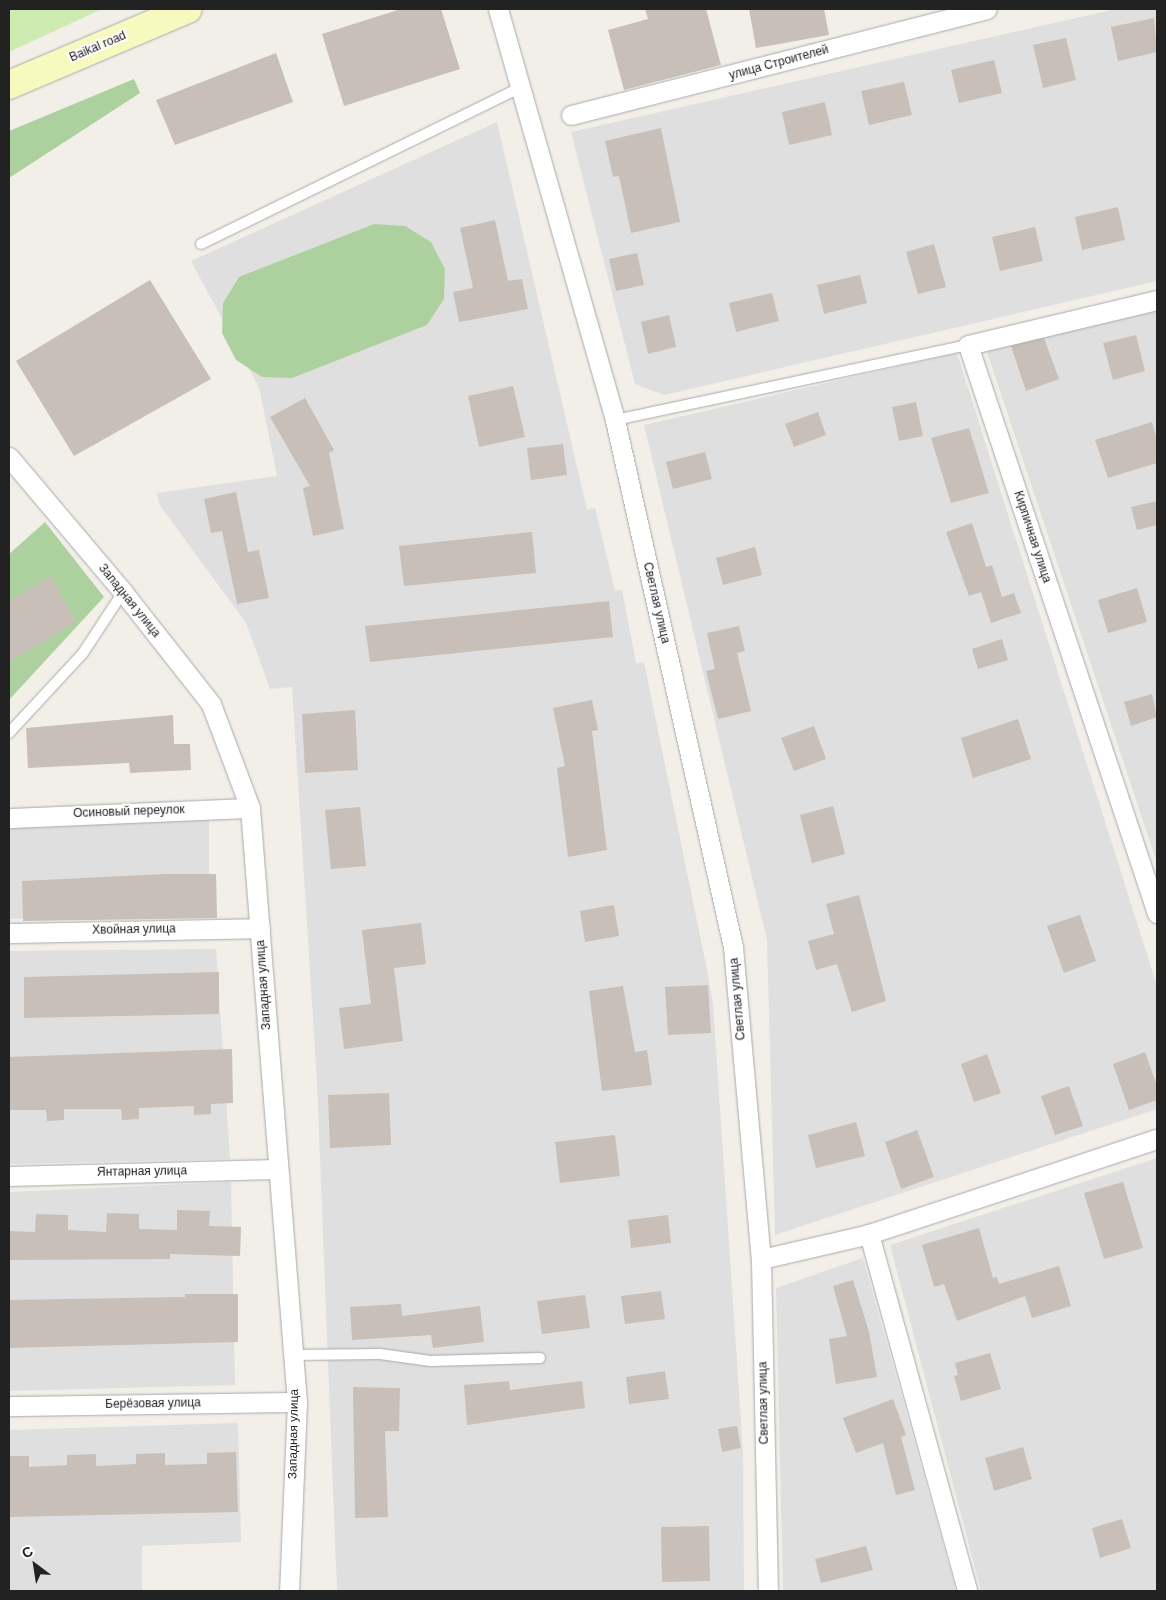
<!DOCTYPE html>
<html>
<head>
<meta charset="utf-8">
<style>
  body { margin:0 }
  #map { position:relative; width:1166px; height:1600px; overflow:hidden; background:#f2efe9; font-family:Arial,sans-serif }
  div>[style] { position:absolute }
  [style*='--x'] { left:calc(var(--x)*1px); top:calc(var(--y)*1px); width:calc(var(--w)*1px); rotate:calc(var(--a)*1deg) }
  .residential>* { inset:0; background:#e0dfdf }
  .grass>* { inset:0; background:#cdebb0 }
  .forest>* { inset:0; background:#add19e }
  .building>* { inset:0; background:#c7bfb8 }
  .roads { filter:drop-shadow(0 0 1px #a9a9a9) drop-shadow(0 0 1px #a9a9a9) }
  .lane>* { height:10px; margin:-5px; padding:0 5px; transform-origin:5px; border-radius:5px; background:#fff }
  .street>* { height:19px; margin:-9.5px; padding:0 9.5px; transform-origin:9.5px; border-radius:9.5px; background:#fff }
  .secondary>* { height:28px; margin:-14px; padding:0 14px; transform-origin:14px; border-radius:14px; background:#f7fabf }
  span { translate:-50% -50%; white-space:nowrap; text-align:center; line-height:1.15; -webkit-text-stroke:4px #fff; paint-order:stroke }
  .street-label { font-size:12px; color:#222 }
  .frame { position:absolute; inset:0; border:10px solid #222; pointer-events:none }
  .north { position:absolute; left:10px; top:1540px; width:50px; height:50px; -webkit-text-stroke:4px #fff; paint-order:stroke; rotate:329deg; font-size:14px; font-weight:700; line-height:20px; text-align:center; color:#222 }
  .north::after { content:''; display:block; margin:auto; width:18px; height:22px; background:#222; clip-path:polygon(50% 0,100% 100%,50% 72%,0 100%) }
</style>
</head>
<body>
<div id="map">
  <div class="residential">
    <i style="clip-path:polygon(1116px 9px,1157px 9px,1157px 281px,664px 395px,635px 384px,571px 132px)"></i>
    <i style="clip-path:polygon(497px 122px,587px 510px,595px 508px,615px 591px,622px 590px,636px 663px,644px 662px,707px 970px,713px 1004px,743px 1452px,744px 1591px,337px 1591px,317px 1082px,292px 687px,270px 689px,246px 623px,159px 504px,157px 493px,277px 476px,259px 387px,191px 261px)"></i>
    <i style="clip-path:polygon(1157px 311px,1157px 863px,986px 349px)"></i>
    <i style="clip-path:polygon(957px 353px,1157px 986px,1157px 1109px,775px 1235px,767px 940px,644px 425px)"></i>
    <i style="clip-path:polygon(209px 818px,209px 915px,9px 919px,9px 822px)"></i>
    <i style="clip-path:polygon(216px 949px,230px 1159px,9px 1164px,9px 951px)"></i>
    <i style="clip-path:polygon(1157px 1158px,1157px 1591px,981px 1591px,890px 1245px)"></i>
    <i style="clip-path:polygon(231px 1182px,235px 1385px,9px 1391px,9px 1192px)"></i>
    <i style="clip-path:polygon(863px 1258px,956px 1591px,783px 1591px,776px 1288px)"></i>
    <i style="clip-path:polygon(238px 1423px,241px 1542px,142px 1546px,142px 1591px,9px 1591px,9px 1430px)"></i>
  </div>
  <div class="grass">
    <i style="clip-path:polygon(9px 9px,102px 9px,9px 52px)"></i>
  </div>
  <div class="forest">
    <i style="clip-path:polygon(134px 79px,140px 93px,9px 178px,9px 131px)"></i>
    <i style="clip-path:polygon(374px 224px,405px 226px,431px 242px,445px 269px,444px 299px,427px 325px,292px 378px,262px 377px,236px 360px,222px 333px,223px 303px,239px 277px)"></i>
    <i style="clip-path:polygon(45px 522px,104px 597px,9px 700px,9px 554px)"></i>
  </div>
  <div class="building">
    <i style="clip-path:polygon(401px 9px,441px 9px,460px 69px,344px 106px,322px 34px)"></i>
    <i style="clip-path:polygon(645px 9px,706px 9px,721px 65px,624px 90px,608px 30px,648px 19px)"></i>
    <i style="clip-path:polygon(749px 9px,824px 9px,829px 35px,756px 48px)"></i>
    <i style="clip-path:polygon(1154px 18px,1157px 52px,1118px 61px,1111px 27px)"></i>
    <i style="clip-path:polygon(1066px 38px,1076px 80px,1043px 88px,1033px 45px)"></i>
    <i style="clip-path:polygon(276px 53px,293px 102px,175px 145px,156px 100px)"></i>
    <i style="clip-path:polygon(994px 60px,1002px 93px,959px 103px,951px 70px)"></i>
    <i style="clip-path:polygon(904px 82px,912px 115px,869px 125px,861px 91px)"></i>
    <i style="clip-path:polygon(825px 102px,832px 135px,789px 145px,782px 112px)"></i>
    <i style="clip-path:polygon(661px 128px,680px 222px,631px 233px,619px 176px,613px 177px,605px 141px)"></i>
    <i style="clip-path:polygon(1118px 207px,1125px 240px,1082px 250px,1075px 217px)"></i>
    <i style="clip-path:polygon(495px 220px,508px 281px,522px 279px,528px 309px,459px 322px,453px 292px,473px 288px,460px 228px)"></i>
    <i style="clip-path:polygon(1035px 227px,1043px 261px,1000px 271px,992px 237px)"></i>
    <i style="clip-path:polygon(934px 244px,946px 287px,918px 294px,906px 252px)"></i>
    <i style="clip-path:polygon(637px 253px,644px 285px,616px 291px,609px 259px)"></i>
    <i style="clip-path:polygon(860px 275px,867px 303px,824px 314px,817px 285px)"></i>
    <i style="clip-path:polygon(150px 280px,211px 379px,74px 456px,16px 361px)"></i>
    <i style="clip-path:polygon(772px 293px,779px 321px,736px 332px,729px 303px)"></i>
    <i style="clip-path:polygon(669px 315px,676px 347px,648px 354px,641px 322px)"></i>
    <i style="clip-path:polygon(1136px 335px,1145px 371px,1113px 380px,1103px 343px)"></i>
    <i style="clip-path:polygon(1044px 338px,1059px 379px,1026px 391px,1011px 346px)"></i>
    <i style="clip-path:polygon(513px 386px,525px 437px,479px 447px,468px 396px)"></i>
    <i style="clip-path:polygon(305px 398px,334px 450px,329px 453px,344px 529px,313px 536px,303px 488px,310px 486px,270px 417px)"></i>
    <i style="clip-path:polygon(916px 402px,923px 436px,899px 441px,892px 407px)"></i>
    <i style="clip-path:polygon(818px 412px,826px 435px,794px 447px,785px 424px)"></i>
    <i style="clip-path:polygon(1152px 422px,1157px 440px,1157px 463px,1108px 478px,1095px 440px)"></i>
    <i style="clip-path:polygon(969px 428px,989px 493px,951px 503px,931px 438px)"></i>
    <i style="clip-path:polygon(563px 444px,567px 475px,531px 480px,527px 448px)"></i>
    <i style="clip-path:polygon(705px 452px,712px 479px,673px 489px,666px 462px)"></i>
    <i style="clip-path:polygon(236px 492px,248px 552px,259px 550px,269px 598px,237px 604px,222px 531px,211px 533px,204px 499px)"></i>
    <i style="clip-path:polygon(1157px 501px,1157px 525px,1137px 530px,1131px 507px)"></i>
    <i style="clip-path:polygon(972px 523px,986px 567px,992px 565px,1002px 597px,1014px 593px,1021px 613px,991px 623px,981px 592px,969px 596px,946px 532px)"></i>
    <i style="clip-path:polygon(532px 532px,536px 573px,404px 586px,399px 546px)"></i>
    <i style="clip-path:polygon(755px 547px,762px 575px,723px 585px,716px 558px)"></i>
    <i style="clip-path:polygon(51px 576px,76px 622px,9px 662px,9px 601px)"></i>
    <i style="clip-path:polygon(1137px 588px,1147px 622px,1108px 633px,1098px 600px)"></i>
    <i style="clip-path:polygon(609px 601px,613px 637px,370px 662px,365px 626px)"></i>
    <i style="clip-path:polygon(739px 626px,745px 651px,737px 653px,751px 711px,718px 719px,706px 671px,715px 669px,707px 633px)"></i>
    <i style="clip-path:polygon(1002px 639px,1008px 660px,978px 669px,972px 649px)"></i>
    <i style="clip-path:polygon(1152px 694px,1157px 717px,1131px 726px,1124px 702px)"></i>
    <i style="clip-path:polygon(592px 700px,598px 730px,592px 731px,607px 850px,568px 857px,557px 768px,565px 766px,553px 708px)"></i>
    <i style="clip-path:polygon(355px 710px,358px 770px,305px 773px,302px 714px)"></i>
    <i style="clip-path:polygon(173px 715px,174px 744px,190px 744px,191px 770px,130px 773px,129px 763px,28px 768px,26px 728px)"></i>
    <i style="clip-path:polygon(1018px 719px,1031px 759px,973px 778px,961px 738px)"></i>
    <i style="clip-path:polygon(814px 726px,826px 759px,794px 771px,781px 738px)"></i>
    <i style="clip-path:polygon(833px 806px,845px 854px,812px 863px,800px 815px)"></i>
    <i style="clip-path:polygon(360px 807px,366px 866px,331px 869px,325px 810px)"></i>
    <i style="clip-path:polygon(164px 874px,216px 874px,217px 918px,23px 921px,22px 881px)"></i>
    <i style="clip-path:polygon(859px 895px,886px 1001px,852px 1012px,837px 964px,816px 970px,808px 941px,834px 934px,826px 904px)"></i>
    <i style="clip-path:polygon(614px 905px,619px 936px,585px 942px,580px 911px)"></i>
    <i style="clip-path:polygon(1080px 915px,1096px 961px,1064px 973px,1047px 926px)"></i>
    <i style="clip-path:polygon(421px 923px,426px 964px,394px 968px,403px 1041px,344px 1049px,339px 1008px,371px 1004px,362px 930px)"></i>
    <i style="clip-path:polygon(219px 972px,219px 1014px,24px 1018px,24px 977px)"></i>
    <i style="clip-path:polygon(708px 985px,711px 1033px,668px 1035px,665px 987px)"></i>
    <i style="clip-path:polygon(623px 986px,635px 1052px,647px 1050px,652px 1085px,602px 1091px,589px 991px)"></i>
    <i style="clip-path:polygon(232px 1049px,233px 1103px,211px 1104px,211px 1114px,194px 1115px,194px 1106px,139px 1108px,139px 1119px,122px 1120px,121px 1109px,64px 1109px,64px 1120px,47px 1121px,46px 1110px,9px 1110px,9px 1057px)"></i>
    <i style="clip-path:polygon(1145px 1052px,1157px 1086px,1157px 1100px,1129px 1110px,1113px 1064px)"></i>
    <i style="clip-path:polygon(987px 1054px,1001px 1093px,974px 1102px,961px 1064px)"></i>
    <i style="clip-path:polygon(1069px 1086px,1083px 1126px,1055px 1135px,1041px 1096px)"></i>
    <i style="clip-path:polygon(389px 1093px,391px 1145px,330px 1148px,328px 1095px)"></i>
    <i style="clip-path:polygon(856px 1122px,865px 1156px,816px 1168px,808px 1135px)"></i>
    <i style="clip-path:polygon(917px 1130px,934px 1177px,901px 1189px,885px 1142px)"></i>
    <i style="clip-path:polygon(615px 1135px,620px 1176px,560px 1183px,555px 1142px)"></i>
    <i style="clip-path:polygon(1123px 1182px,1143px 1248px,1104px 1259px,1084px 1193px)"></i>
    <i style="clip-path:polygon(177px 1210px,210px 1211px,209px 1226px,241px 1227px,240px 1256px,170px 1254px,170px 1259px,9px 1260px,9px 1231px,35px 1232px,36px 1214px,68px 1215px,68px 1230px,106px 1232px,107px 1213px,139px 1214px,139px 1229px,177px 1230px)"></i>
    <i style="clip-path:polygon(668px 1215px,671px 1243px,631px 1248px,628px 1220px)"></i>
    <i style="clip-path:polygon(979px 1228px,993px 1278px,997px 1277px,999px 1284px,1059px 1266px,1071px 1306px,1032px 1318px,1025px 1296px,957px 1321px,944px 1284px,934px 1287px,922px 1245px)"></i>
    <i style="clip-path:polygon(853px 1280px,869px 1332px,877px 1377px,836px 1384px,829px 1339px,847px 1336px,833px 1286px)"></i>
    <i style="clip-path:polygon(661px 1291px,665px 1319px,625px 1324px,621px 1296px)"></i>
    <i style="clip-path:polygon(185px 1294px,238px 1294px,238px 1342px,9px 1348px,9px 1300px,185px 1297px)"></i>
    <i style="clip-path:polygon(585px 1295px,590px 1328px,542px 1334px,537px 1301px)"></i>
    <i style="clip-path:polygon(401px 1304px,402px 1316px,480px 1306px,484px 1342px,433px 1348px,431px 1335px,352px 1340px,350px 1307px)"></i>
    <i style="clip-path:polygon(990px 1353px,1001px 1389px,961px 1401px,954px 1376px,958px 1375px,955px 1363px)"></i>
    <i style="clip-path:polygon(665px 1371px,669px 1399px,629px 1404px,626px 1377px)"></i>
    <i style="clip-path:polygon(509px 1381px,510px 1390px,582px 1381px,585px 1408px,467px 1425px,464px 1385px)"></i>
    <i style="clip-path:polygon(353px 1387px,400px 1388px,399px 1431px,385px 1431px,388px 1517px,355px 1518px)"></i>
    <i style="clip-path:polygon(893px 1399px,906px 1435px,901px 1437px,915px 1490px,896px 1495px,883px 1443px,856px 1453px,843px 1418px)"></i>
    <i style="clip-path:polygon(737px 1426px,741px 1448px,722px 1452px,718px 1429px)"></i>
    <i style="clip-path:polygon(1023px 1447px,1032px 1479px,994px 1491px,985px 1458px)"></i>
    <i style="clip-path:polygon(236px 1452px,238px 1512px,9px 1517px,9px 1456px,29px 1456px,29px 1467px,67px 1465px,67px 1455px,96px 1454px,96px 1466px,136px 1464px,136px 1454px,165px 1453px,165px 1465px,207px 1464px,207px 1453px)"></i>
    <i style="clip-path:polygon(1122px 1519px,1131px 1548px,1100px 1558px,1092px 1528px)"></i>
    <i style="clip-path:polygon(709px 1526px,710px 1581px,662px 1582px,661px 1527px)"></i>
    <i style="clip-path:polygon(866px 1546px,873px 1570px,821px 1583px,815px 1559px)"></i>
  </div>
  <div class="roads">
    <div class="lane">
      <i style="--x:201;--y:244;--w:357;--a:-26.1"></i>
      <i style="--x:615;--y:420;--w:361;--a:-12"></i>
      <i style="--x:9;--y:733;--w:109;--a:-47.2"></i>
      <i style="--x:83;--y:653;--w:73;--a:-56.7"></i>
      <i style="--x:293;--y:1355;--w:87;--a:-0.7"></i>
      <i style="--x:380;--y:1354;--w:51;--a:7.8"></i>
      <i style="--x:431;--y:1361;--w:109;--a:-1.6"></i>
    </div>
    <div class="street">
      <i style="--x:498;--y:9;--w:427;--a:74.1"></i>
      <i style="--x:615;--y:420;--w:540;--a:77.38"></i>
      <i style="--x:733;--y:947;--w:313;--a:84.9"></i>
      <i style="--x:761;--y:1259;--w:332;--a:88.8"></i>
      <i style="--x:571;--y:115;--w:429;--a:-14.3"></i>
      <i style="--x:1157;--y:300;--w:194;--a:166.6"></i>
      <i style="--x:968;--y:345;--w:599;--a:71.6"></i>
      <i style="--x:9;--y:457;--w:177;--a:49.8"></i>
      <i style="--x:123;--y:592;--w:142;--a:51.8"></i>
      <i style="--x:211;--y:704;--w:111;--a:69.4"></i>
      <i style="--x:250;--y:808;--w:596;--a:85.48"></i>
      <i style="--x:297;--y:1402;--w:189;--a:92.4"></i>
      <i style="--x:9;--y:818;--w:241;--a:-2.4"></i>
      <i style="--x:9;--y:933;--w:251;--a:-1.1"></i>
      <i style="--x:9;--y:1176;--w:267;--a:-1.5"></i>
      <i style="--x:869;--y:1234;--w:370;--a:74.6"></i>
      <i style="--x:761;--y:1259;--w:111;--a:-13"></i>
      <i style="--x:869;--y:1234;--w:303;--a:-18.3"></i>
      <i style="--x:9;--y:1406;--w:288;--a:-0.8"></i>
    </div>
    <div class="secondary">
      <i style="--x:9;--y:85;--w:194;--a:-23"></i>
    </div>
  </div>
  <div class="street-label">
    <span style="left:98px;top:47px;rotate:-23deg">Baikal road</span>
    <span style="left:779px;top:63px;rotate:-15deg">улица Строителей</span>
    <span style="left:1032px;top:537px;rotate:72deg">Кирпичная улица</span>
    <span style="left:129px;top:601px;rotate:51deg">Западная улица</span>
    <span style="left:656px;top:603px;rotate:77deg">Светлая улица</span>
    <span style="left:129px;top:812px;rotate:-2deg">Осиновый переулок</span>
    <span style="left:134px;top:930px;rotate:-1deg">Хвойная улица</span>
    <span style="left:264px;top:985px;rotate:-94deg">Западная улица</span>
    <span style="left:738px;top:999px;rotate:-95deg">Светлая улица</span>
    <span style="left:142px;top:1172px;rotate:-1deg">Янтарная улица</span>
    <span style="left:764px;top:1403px;rotate:-91deg">Светлая улица</span>
    <span style="left:153px;top:1404px;rotate:-1deg">Берёзовая улица</span>
    <span style="left:294px;top:1434px;rotate:-89deg">Западная улица</span>
  </div>
  <div class="frame"></div>
  <div class="north">С</div>
</div>
</body>
</html>
